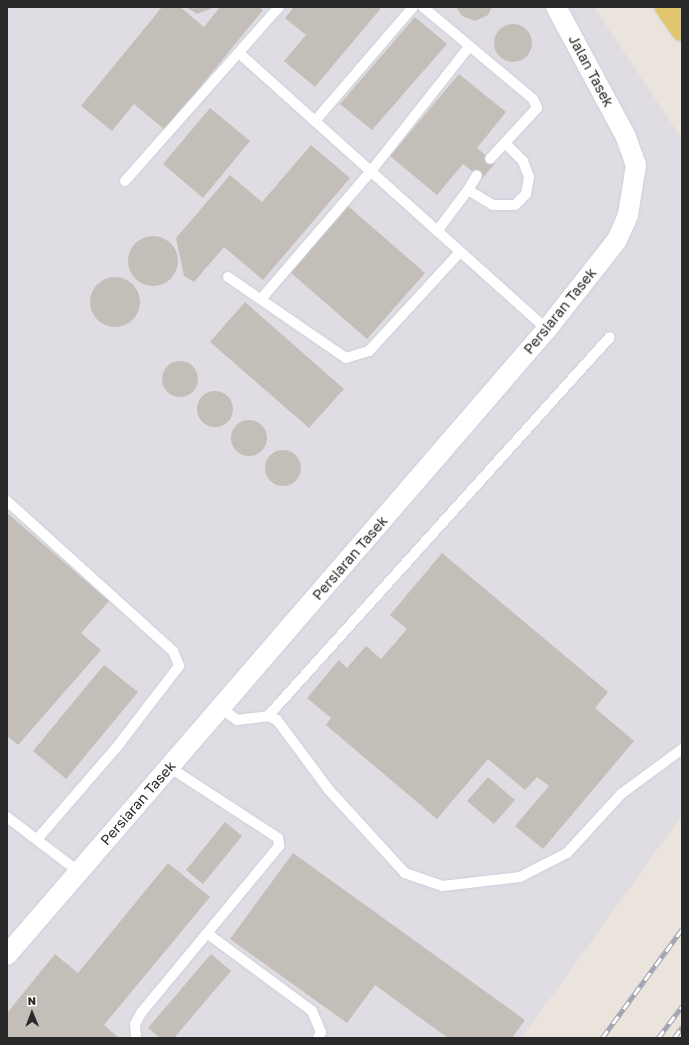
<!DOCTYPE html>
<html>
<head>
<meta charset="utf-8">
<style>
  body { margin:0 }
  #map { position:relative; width:689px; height:1045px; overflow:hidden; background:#eae4dd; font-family:"Golos Text",sans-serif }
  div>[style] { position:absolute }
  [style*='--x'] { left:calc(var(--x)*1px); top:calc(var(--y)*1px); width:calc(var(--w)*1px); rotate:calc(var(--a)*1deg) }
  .industrial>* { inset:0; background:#dfdde3 }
  .building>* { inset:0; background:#c3beb8 }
  .round { border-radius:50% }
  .roads { filter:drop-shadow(0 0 1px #cbceda) drop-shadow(0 0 1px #cbceda) }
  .lane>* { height:10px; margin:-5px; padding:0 5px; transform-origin:5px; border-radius:5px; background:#fff }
  .street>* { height:20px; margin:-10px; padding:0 10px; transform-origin:10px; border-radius:10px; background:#fff }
  .primary>* { height:22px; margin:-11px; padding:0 11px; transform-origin:11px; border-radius:11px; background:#e0c56c }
  .rail>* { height:4.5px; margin-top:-2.25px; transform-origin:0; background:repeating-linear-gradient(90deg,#fff 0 9px,#a0a3b2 0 18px); box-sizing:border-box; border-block:1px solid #a0a3b2 }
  span { translate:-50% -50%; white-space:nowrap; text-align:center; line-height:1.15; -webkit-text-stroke:3px #fff; paint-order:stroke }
  .street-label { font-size:14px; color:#292929 }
  .frame { position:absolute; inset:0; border:8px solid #292929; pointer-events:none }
  .north { position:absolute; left:12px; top:993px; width:40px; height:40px; -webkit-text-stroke:3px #fff; paint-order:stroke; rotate:359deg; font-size:11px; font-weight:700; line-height:16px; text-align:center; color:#292929 }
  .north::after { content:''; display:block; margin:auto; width:14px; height:18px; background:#292929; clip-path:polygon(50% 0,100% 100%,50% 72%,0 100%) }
</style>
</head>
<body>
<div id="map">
  <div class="industrial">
    <i style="clip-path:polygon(7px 7px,594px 7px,682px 139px,682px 815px,522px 1038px,7px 1038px)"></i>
  </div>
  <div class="building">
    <i style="clip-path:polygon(162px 7px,180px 7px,204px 27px,220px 7px,259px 7px,263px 10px,165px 130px,134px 104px,112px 131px,81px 106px)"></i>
    <i style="clip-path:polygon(186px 7px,215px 7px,197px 14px)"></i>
    <i style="clip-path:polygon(294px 7px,382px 7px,315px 87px,284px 61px,306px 35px,285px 18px)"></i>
    <i style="clip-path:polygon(456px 7px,492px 7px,488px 15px,475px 21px,462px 16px)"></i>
    <i style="clip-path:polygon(415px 17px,447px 44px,372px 130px,340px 104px)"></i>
    <i class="round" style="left:494px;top:24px;width:38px;height:38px"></i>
    <i style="clip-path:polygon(459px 74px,506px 112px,477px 148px,495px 163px,482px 179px,463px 164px,437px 195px,390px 156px)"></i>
    <i style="clip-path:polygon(210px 108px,250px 141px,203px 198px,163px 164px)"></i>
    <i style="clip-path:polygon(311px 145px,350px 178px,263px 280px,224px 247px,194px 282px,184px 276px,176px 238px,230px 175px,262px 202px)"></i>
    <i style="clip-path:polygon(348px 206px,425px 273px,367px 339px,290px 272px)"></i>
    <i class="round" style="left:128px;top:236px;width:50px;height:50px"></i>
    <i class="round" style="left:90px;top:277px;width:50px;height:50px"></i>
    <i style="clip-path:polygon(245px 302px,344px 389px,309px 428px,210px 342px)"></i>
    <i class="round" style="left:162px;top:361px;width:36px;height:36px"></i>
    <i class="round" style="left:197px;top:391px;width:36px;height:36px"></i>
    <i class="round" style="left:231px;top:420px;width:36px;height:36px"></i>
    <i class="round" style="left:265px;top:450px;width:36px;height:36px"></i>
    <i style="clip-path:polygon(7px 513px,109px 601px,81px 633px,101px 650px,18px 745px,7px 736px)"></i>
    <i style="clip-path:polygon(442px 553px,608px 692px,595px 708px,634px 741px,543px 849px,515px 826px,549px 786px,537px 777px,525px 790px,488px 759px,437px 819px,326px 725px,331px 718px,307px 698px,339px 660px,347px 668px,366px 646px,381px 659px,407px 629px,390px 615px)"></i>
    <i style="clip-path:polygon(104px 665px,138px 692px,66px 779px,33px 751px)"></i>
    <i style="clip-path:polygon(488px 777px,515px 800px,494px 824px,467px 801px)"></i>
    <i style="clip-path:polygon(225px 822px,242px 836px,203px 884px,186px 870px)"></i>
    <i style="clip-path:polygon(293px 853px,525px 1020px,512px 1038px,448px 1038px,375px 985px,347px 1023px,230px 939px)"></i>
    <i style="clip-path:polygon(168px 863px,210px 897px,104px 1025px,119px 1038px,7px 1038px,7px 1013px,55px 954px,78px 973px)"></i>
    <i style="clip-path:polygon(211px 954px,231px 971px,174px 1038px,160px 1038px,148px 1028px)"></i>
  </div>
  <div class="roads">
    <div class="lane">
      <i style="--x:423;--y:7;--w:143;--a:39.9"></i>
      <i style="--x:533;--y:99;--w:10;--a:66"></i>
      <i style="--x:537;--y:108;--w:69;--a:132.7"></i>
      <i style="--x:239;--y:53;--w:414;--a:41.9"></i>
      <i style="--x:315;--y:121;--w:150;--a:-49.3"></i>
      <i style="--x:125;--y:181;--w:232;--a:-48.5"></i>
      <i style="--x:468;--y:190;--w:17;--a:-59"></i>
      <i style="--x:437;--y:231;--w:51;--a:-52.9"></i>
      <i style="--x:468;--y:190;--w:29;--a:31"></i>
      <i style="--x:493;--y:205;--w:22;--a:0"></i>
      <i style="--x:515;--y:205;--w:16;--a:-45"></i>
      <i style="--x:526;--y:194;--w:17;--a:-80"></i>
      <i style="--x:529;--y:177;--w:17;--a:-111"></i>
      <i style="--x:523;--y:161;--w:23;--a:-135"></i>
      <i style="--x:228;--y:277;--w:143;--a:34.5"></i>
      <i style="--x:346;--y:358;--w:24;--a:-17"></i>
      <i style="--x:369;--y:351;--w:134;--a:-47.4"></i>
      <i style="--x:261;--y:299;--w:169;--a:-49.3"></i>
      <i style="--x:371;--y:171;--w:158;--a:-51.7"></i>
      <i style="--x:7;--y:501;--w:224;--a:42.1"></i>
      <i style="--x:173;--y:651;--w:16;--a:68"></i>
      <i style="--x:179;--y:666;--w:103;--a:127.5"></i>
      <i style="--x:116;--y:748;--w:118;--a:130.9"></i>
      <i style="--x:221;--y:708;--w:20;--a:37"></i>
      <i style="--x:237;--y:720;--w:31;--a:-7"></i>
      <i style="--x:268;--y:716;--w:10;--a:24"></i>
      <i style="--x:277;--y:720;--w:87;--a:53.4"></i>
      <i style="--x:329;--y:790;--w:113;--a:47.5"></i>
      <i style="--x:405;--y:873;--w:39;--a:19"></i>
      <i style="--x:442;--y:886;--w:79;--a:-6.6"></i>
      <i style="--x:520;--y:877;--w:53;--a:-27.1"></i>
      <i style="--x:567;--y:853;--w:80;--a:-47.5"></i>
      <i style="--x:621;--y:794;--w:76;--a:-36.4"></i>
      <i style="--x:268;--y:716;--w:510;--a:-47.94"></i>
      <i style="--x:7;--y:817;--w:91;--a:37.4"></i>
      <i style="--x:208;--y:934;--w:129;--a:36.5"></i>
      <i style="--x:312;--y:1011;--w:23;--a:67"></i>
      <i style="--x:321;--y:1032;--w:7;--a:117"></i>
      <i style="--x:136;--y:1038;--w:14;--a:-94"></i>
      <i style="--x:135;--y:1024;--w:13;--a:-61"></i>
      <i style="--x:141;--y:1013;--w:217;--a:-50.4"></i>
      <i style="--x:279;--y:846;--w:8;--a:-97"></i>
      <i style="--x:278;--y:838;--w:130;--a:-146.9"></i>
    </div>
    <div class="street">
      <i style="--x:7;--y:955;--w:827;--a:-49.22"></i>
      <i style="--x:547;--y:329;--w:113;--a:-51.8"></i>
      <i style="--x:617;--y:240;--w:27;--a:-66"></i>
      <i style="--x:628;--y:215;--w:51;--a:-80.9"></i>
      <i style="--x:636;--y:165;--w:32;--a:-110"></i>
      <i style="--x:625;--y:135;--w:145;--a:-118.3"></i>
    </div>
    <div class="primary">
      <i style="--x:666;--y:7;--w:28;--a:55"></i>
    </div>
  </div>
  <div class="rail">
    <i style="--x:602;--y:1038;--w:135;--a:-53.7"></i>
    <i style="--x:658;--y:1038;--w:40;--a:-53"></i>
    <i style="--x:674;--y:1038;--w:14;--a:-54"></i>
  </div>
  <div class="street-label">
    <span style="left:591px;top:71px;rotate:62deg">Jalan Tasek</span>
    <span style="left:560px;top:311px;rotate:-51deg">Persiaran Tasek</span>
    <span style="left:350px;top:558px;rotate:-49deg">Persiaran Tasek</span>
    <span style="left:138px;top:803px;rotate:-49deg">Persiaran Tasek</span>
  </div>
  <div class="frame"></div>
  <div class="north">N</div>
</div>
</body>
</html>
